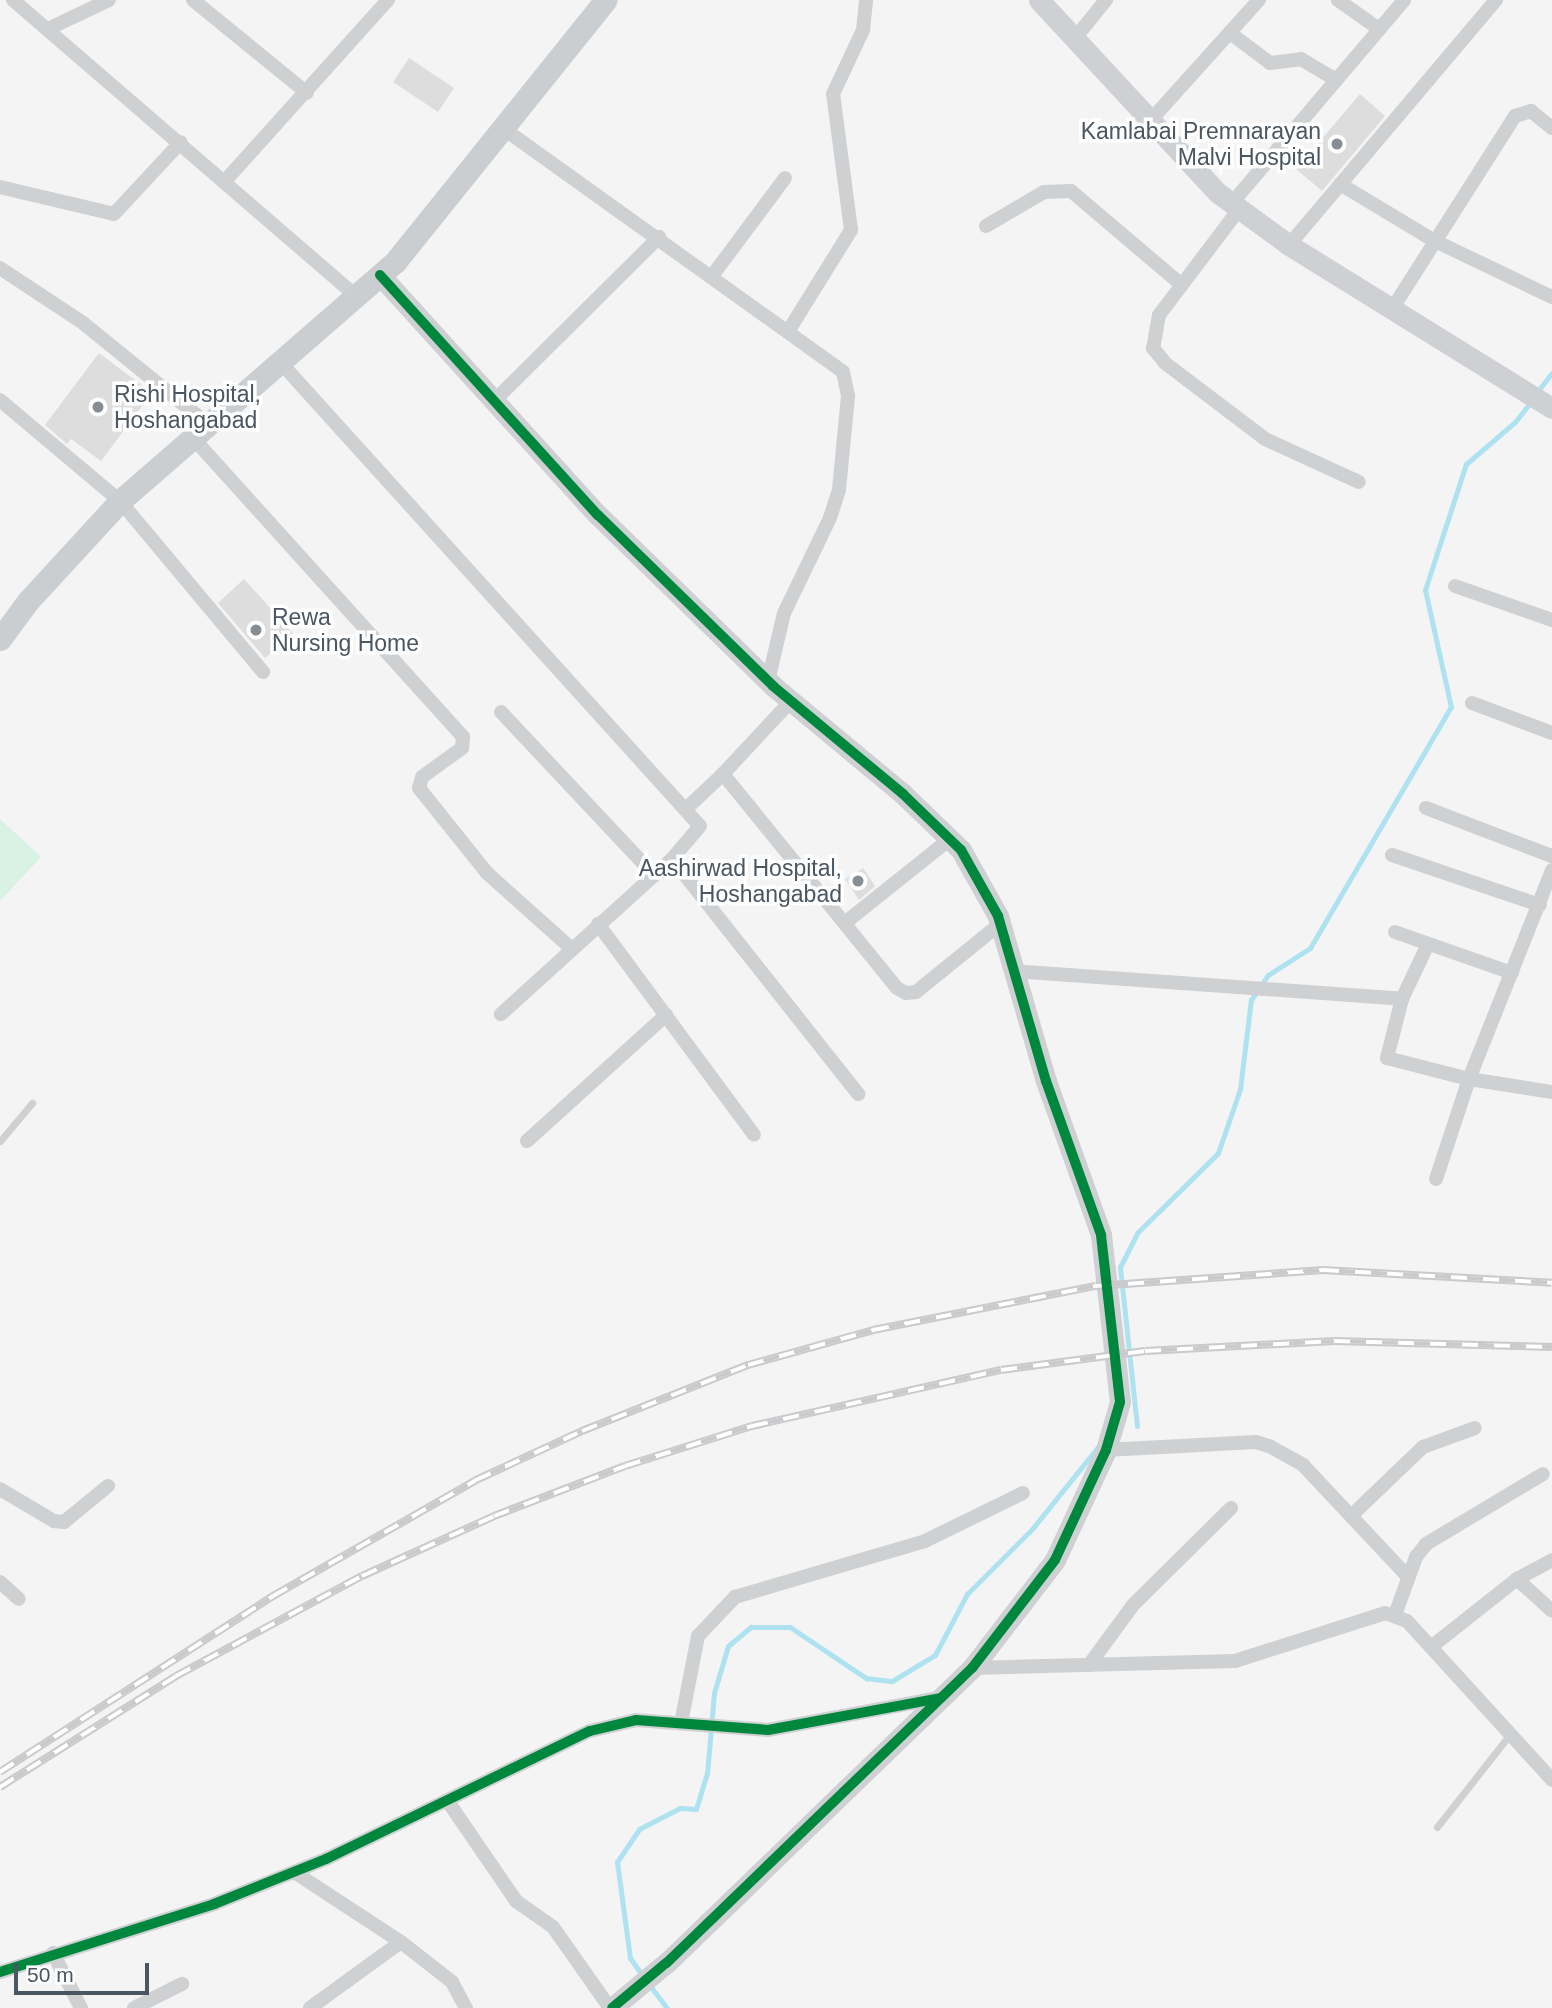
<!DOCTYPE html>
<html>
<head>
<meta charset="utf-8">
<style>
  body { margin:0 }
  #map { position:relative; width:1552px; height:2008px; overflow:hidden; background:#f4f4f4; font-family:Helvetica,sans-serif }
  div>[style] { position:absolute }
  [style*='--x'] { left:calc(var(--x)*1px); top:calc(var(--y)*1px); width:calc(var(--w)*1px); rotate:calc(var(--a)*1deg) }
  .green>* { inset:0; background:#d9f2e3 }
  .stream>* { height:5px; margin:-2.5px; padding:0 2.5px; transform-origin:2.5px; border-radius:2.5px; background:#aee2f0 }
  .building>* { inset:0; background:#ddddde }
  .lane>* { height:7px; margin:-3.5px; padding:0 3.5px; transform-origin:3.5px; border-radius:3.5px; background:#ced0d2 }
  .street>* { height:14px; margin:-7px; padding:0 7px; transform-origin:7px; border-radius:7px; background:#ced0d2 }
  .secondary>* { height:21px; margin:-10.5px; padding:0 10.5px; transform-origin:10.5px; border-radius:10.5px; background:#ced0d4 }
  .primary>* { height:23px; margin:-11.5px; padding:0 11.5px; transform-origin:11.5px; border-radius:11.5px; background:#caced1 }
  .rail>* { height:8px; margin-top:-4px; transform-origin:0; background:repeating-linear-gradient(90deg,#fff 0 16px,#c9cacc 0 32px); box-sizing:border-box; border-block:2px solid #c9cacc }
  .cycleway>* { height:10px; margin:-5px; padding:0 5px; transform-origin:5px; border-radius:5px; background:#00873e }
  .dots>* { width:19px; height:19px; translate:-50% -50%; box-sizing:border-box; border:4px solid #fff; border-radius:50% }
  span { translate:-50% -50%; white-space:nowrap; text-align:center; line-height:1.15; -webkit-text-stroke:7px #fff; paint-order:stroke }
  .poi-label { font-size:23px; color:#4a5661 }
  .right { translate:-100% -50%; text-align:right }
  .left { translate:0 -50%; text-align:left }
  .scale { position:absolute; left:14px; top:1963px; width:135px; height:32px; box-sizing:border-box; border:4px solid #4a5661; border-top:0; padding-left:9px; font-size:21px; line-height:24px; white-space:nowrap; color:#4a5661; -webkit-text-stroke:5px #fff; paint-order:stroke }
</style>
</head>
<body>
<div id="map">
  <div class="green">
    <i style="clip-path:polygon(0 819px,41px 857px,1px 900px,0 899px)"></i>
  </div>
  <div class="stream">
    <i style="--x:1537;--y:392;--w:24;--a:-52"></i>
    <i style="--x:1137;--y:1426;--w:160;--a:-96.1"></i>
    <i style="--x:1120;--y:1267;--w:39;--a:-63"></i>
    <i style="--x:1138;--y:1232;--w:112;--a:-44.6"></i>
    <i style="--x:1218;--y:1153;--w:68;--a:-71"></i>
    <i style="--x:1240;--y:1089;--w:90;--a:-83"></i>
    <i style="--x:1251;--y:1000;--w:30;--a:-56"></i>
    <i style="--x:1268;--y:975;--w:50;--a:-32.7"></i>
    <i style="--x:1310;--y:948;--w:279;--a:-59.7"></i>
    <i style="--x:1451;--y:707;--w:120;--a:-102.5"></i>
    <i style="--x:1425;--y:590;--w:133;--a:-72"></i>
    <i style="--x:1466;--y:464;--w:65;--a:-40.6"></i>
    <i style="--x:1515;--y:422;--w:28;--a:-52"></i>
    <i style="--x:642;--y:1975;--w:21;--a:-125"></i>
    <i style="--x:630;--y:1958;--w:97;--a:-97.7"></i>
    <i style="--x:617;--y:1862;--w:40;--a:-56"></i>
    <i style="--x:639;--y:1829;--w:46;--a:-27.1"></i>
    <i style="--x:680;--y:1808;--w:16;--a:4"></i>
    <i style="--x:696;--y:1809;--w:37;--a:-73"></i>
    <i style="--x:707;--y:1774;--w:81;--a:-85.1"></i>
    <i style="--x:714;--y:1693;--w:49;--a:-73.4"></i>
    <i style="--x:728;--y:1646;--w:30;--a:-40"></i>
    <i style="--x:751;--y:1627;--w:39;--a:0"></i>
    <i style="--x:790;--y:1627;--w:92;--a:33.9"></i>
    <i style="--x:866;--y:1678;--w:26;--a:7"></i>
    <i style="--x:892;--y:1681;--w:50;--a:-31.2"></i>
    <i style="--x:935;--y:1655;--w:69;--a:-62.3"></i>
    <i style="--x:967;--y:1594;--w:92;--a:-45"></i>
    <i style="--x:1032;--y:1529;--w:105;--a:-51.2"></i>
    <i style="--x:648;--y:1983;--w:31;--a:53"></i>
  </div>
  <div class="building">
    <i style="clip-path:polygon(409px 58px,454px 88px,438px 112px,393px 82px)"></i>
    <i style="clip-path:polygon(1360px 94px,1385px 116px,1322px 191px,1296px 169px)"></i>
    <i style="clip-path:polygon(99px 353px,152px 393px,101px 461px,71px 439px,67px 444px,45px 425px)"></i>
    <i style="clip-path:polygon(244px 579px,293px 633px,265px 658px,218px 603px)"></i>
    <i style="clip-path:polygon(863px 868px,875px 886px,859px 900px,845px 879px)"></i>
  </div>
  <div class="lane">
    <i style="--x:0;--y:1141;--w:50;--a:-49.9"></i>
    <i style="--x:1437;--y:1827;--w:120;--a:-51.8"></i>
  </div>
  <div class="street">
    <i style="--x:13;--y:0;--w:453;--a:40.8"></i>
    <i style="--x:193;--y:0;--w:147;--a:39.2"></i>
    <i style="--x:1338;--y:0;--w:50;--a:35.3"></i>
    <i style="--x:50;--y:28;--w:65;--a:-25.4"></i>
    <i style="--x:1230;--y:33;--w:50;--a:36.9"></i>
    <i style="--x:1270;--y:63;--w:31;--a:-7"></i>
    <i style="--x:1301;--y:59;--w:41;--a:31"></i>
    <i style="--x:1076;--y:37;--w:48;--a:-51"></i>
    <i style="--x:1150;--y:121;--w:163;--a:-48"></i>
    <i style="--x:504;--y:129;--w:417;--a:35.6"></i>
    <i style="--x:843;--y:372;--w:25;--a:78"></i>
    <i style="--x:848;--y:396;--w:94;--a:95.5"></i>
    <i style="--x:839;--y:490;--w:29;--a:108"></i>
    <i style="--x:830;--y:518;--w:106;--a:115.8"></i>
    <i style="--x:784;--y:613;--w:70;--a:103.2"></i>
    <i style="--x:225;--y:181;--w:244;--a:-48"></i>
    <i style="--x:1340;--y:184;--w:111;--a:31"></i>
    <i style="--x:1435;--y:241;--w:130;--a:25.6"></i>
    <i style="--x:0;--y:187;--w:117;--a:13.3"></i>
    <i style="--x:114;--y:214;--w:98;--a:-47.1"></i>
    <i style="--x:1232;--y:203;--w:266;--a:-49.7"></i>
    <i style="--x:1240;--y:208;--w:134;--a:127.1"></i>
    <i style="--x:1159;--y:315;--w:34;--a:100"></i>
    <i style="--x:1153;--y:348;--w:19;--a:51"></i>
    <i style="--x:1165;--y:363;--w:126;--a:37.2"></i>
    <i style="--x:1265;--y:439;--w:103;--a:24.6"></i>
    <i style="--x:986;--y:226;--w:67;--a:-30.4"></i>
    <i style="--x:1044;--y:192;--w:27;--a:-2"></i>
    <i style="--x:1071;--y:191;--w:145;--a:40.3"></i>
    <i style="--x:1289;--y:245;--w:321;--a:-49.8"></i>
    <i style="--x:0;--y:268;--w:100;--a:33.5"></i>
    <i style="--x:83;--y:323;--w:162;--a:39"></i>
    <i style="--x:712;--y:276;--w:122;--a:-53.3"></i>
    <i style="--x:1394;--y:306;--w:225;--a:-57.5"></i>
    <i style="--x:1515;--y:116;--w:17;--a:-17"></i>
    <i style="--x:1531;--y:111;--w:27;--a:39"></i>
    <i style="--x:789;--y:330;--w:118;--a:-58.2"></i>
    <i style="--x:851;--y:230;--w:137;--a:-97.5"></i>
    <i style="--x:833;--y:94;--w:71;--a:-64.9"></i>
    <i style="--x:863;--y:30;--w:30;--a:-84"></i>
    <i style="--x:281;--y:363;--w:624;--a:47.86"></i>
    <i style="--x:700;--y:826;--w:43;--a:130.3"></i>
    <i style="--x:672;--y:859;--w:231;--a:137.8"></i>
    <i style="--x:0;--y:400;--w:157;--a:40.1"></i>
    <i style="--x:120;--y:501;--w:223;--a:50.1"></i>
    <i style="--x:494;--y:401;--w:233;--a:-44.8"></i>
    <i style="--x:193;--y:438;--w:403;--a:47.9"></i>
    <i style="--x:463;--y:737;--w:11;--a:95"></i>
    <i style="--x:462;--y:748;--w:49;--a:144.1"></i>
    <i style="--x:422;--y:777;--w:11;--a:105"></i>
    <i style="--x:419;--y:788;--w:109;--a:51.3"></i>
    <i style="--x:487;--y:873;--w:114;--a:41.8"></i>
    <i style="--x:1455;--y:586;--w:103;--a:19.3"></i>
    <i style="--x:791;--y:701;--w:100;--a:133"></i>
    <i style="--x:723;--y:774;--w:276;--a:50.9"></i>
    <i style="--x:897;--y:988;--w:10;--a:29"></i>
    <i style="--x:906;--y:993;--w:10;--a:-6"></i>
    <i style="--x:916;--y:992;--w:108;--a:-39"></i>
    <i style="--x:1472;--y:703;--w:85;--a:20.6"></i>
    <i style="--x:501;--y:712;--w:224;--a:46.8"></i>
    <i style="--x:687;--y:808;--w:50;--a:-43.4"></i>
    <i style="--x:1426;--y:808;--w:135;--a:20.9"></i>
    <i style="--x:1392;--y:855;--w:156;--a:18.7"></i>
    <i style="--x:672;--y:859;--w:300;--a:51.6"></i>
    <i style="--x:846;--y:922;--w:133;--a:-38.6"></i>
    <i style="--x:598;--y:924;--w:262;--a:53.5"></i>
    <i style="--x:1395;--y:932;--w:124;--a:19.3"></i>
    <i style="--x:1428;--y:944;--w:61;--a:115.3"></i>
    <i style="--x:1402;--y:999;--w:61;--a:104.3"></i>
    <i style="--x:1387;--y:1058;--w:85;--a:14.4"></i>
    <i style="--x:1469;--y:1079;--w:84;--a:8.9"></i>
    <i style="--x:1014;--y:971;--w:389;--a:4.1"></i>
    <i style="--x:527;--y:1141;--w:188;--a:-42.2"></i>
    <i style="--x:1436;--y:1179;--w:105;--a:-71.7"></i>
    <i style="--x:1469;--y:1079;--w:225;--a:-68.3"></i>
    <i style="--x:1106;--y:1450;--w:150;--a:-3.1"></i>
    <i style="--x:1256;--y:1442;--w:16;--a:18"></i>
    <i style="--x:1271;--y:1447;--w:37;--a:29"></i>
    <i style="--x:1303;--y:1465;--w:154;--a:46.8"></i>
    <i style="--x:0;--y:1489;--w:63;--a:30.7"></i>
    <i style="--x:54;--y:1521;--w:10;--a:6"></i>
    <i style="--x:64;--y:1522;--w:57;--a:-39.3"></i>
    <i style="--x:1351;--y:1516;--w:100;--a:-43.8"></i>
    <i style="--x:1423;--y:1447;--w:55;--a:-20.1"></i>
    <i style="--x:1517;--y:1579;--w:47;--a:42.4"></i>
    <i style="--x:0;--y:1582;--w:25;--a:42"></i>
    <i style="--x:1395;--y:1615;--w:62;--a:-70.1"></i>
    <i style="--x:1416;--y:1557;--w:16;--a:-52"></i>
    <i style="--x:1426;--y:1544;--w:136;--a:-30.9"></i>
    <i style="--x:1431;--y:1647;--w:110;--a:-38.3"></i>
    <i style="--x:1517;--y:1579;--w:40;--a:-28"></i>
    <i style="--x:1089;--y:1665;--w:74;--a:-53.7"></i>
    <i style="--x:1133;--y:1605;--w:138;--a:-44.7"></i>
    <i style="--x:972;--y:1668;--w:263;--a:-1.5"></i>
    <i style="--x:1235;--y:1661;--w:157;--a:-17.7"></i>
    <i style="--x:1385;--y:1613;--w:23;--a:20"></i>
    <i style="--x:1407;--y:1621;--w:215;--a:47.6"></i>
    <i style="--x:681;--y:1723;--w:89;--a:-78.9"></i>
    <i style="--x:698;--y:1636;--w:54;--a:-46.5"></i>
    <i style="--x:735;--y:1597;--w:198;--a:-16.4"></i>
    <i style="--x:925;--y:1541;--w:109;--a:-26.1"></i>
    <i style="--x:449;--y:1803;--w:119;--a:55.6"></i>
    <i style="--x:516;--y:1901;--w:45;--a:35.1"></i>
    <i style="--x:553;--y:1927;--w:99;--a:54.9"></i>
    <i style="--x:294;--y:1872;--w:128;--a:33.2"></i>
    <i style="--x:401;--y:1942;--w:65;--a:38.1"></i>
    <i style="--x:452;--y:1982;--w:30;--a:62"></i>
    <i style="--x:53;--y:1953;--w:62;--a:63"></i>
    <i style="--x:0;--y:1972;--w:225;--a:-17.6"></i>
    <i style="--x:214;--y:1904;--w:121;--a:-21.9"></i>
    <i style="--x:326;--y:1859;--w:293;--a:-25.9"></i>
    <i style="--x:590;--y:1731;--w:47;--a:-13.4"></i>
    <i style="--x:636;--y:1720;--w:132;--a:4.3"></i>
    <i style="--x:768;--y:1730;--w:174;--a:-10.6"></i>
    <i style="--x:134;--y:2008;--w:54;--a:-26.6"></i>
    <i style="--x:310;--y:2008;--w:112;--a:-36"></i>
  </div>
  <div class="secondary">
    <i style="--x:1039;--y:0;--w:263;--a:47.2"></i>
    <i style="--x:1218;--y:193;--w:88;--a:36.2"></i>
    <i style="--x:1289;--y:245;--w:309;--a:31.8"></i>
    <i style="--x:380;--y:275;--w:324;--a:47.8"></i>
    <i style="--x:598;--y:515;--w:245;--a:44.3"></i>
    <i style="--x:773;--y:686;--w:169;--a:39.7"></i>
    <i style="--x:903;--y:794;--w:81;--a:44"></i>
    <i style="--x:961;--y:850;--w:76;--a:60.7"></i>
    <i style="--x:998;--y:916;--w:172;--a:73.8"></i>
    <i style="--x:1046;--y:1081;--w:164;--a:70.3"></i>
    <i style="--x:1101;--y:1235;--w:168;--a:83.5"></i>
    <i style="--x:1120;--y:1402;--w:50;--a:106.3"></i>
    <i style="--x:1106;--y:1450;--w:121;--a:114.9"></i>
    <i style="--x:1055;--y:1560;--w:136;--a:127.5"></i>
    <i style="--x:972;--y:1668;--w:425;--a:136"></i>
    <i style="--x:666;--y:1963;--w:70;--a:140.2"></i>
  </div>
  <div class="primary">
    <i style="--x:0;--y:639;--w:47;--a:-53.6"></i>
    <i style="--x:28;--y:601;--w:136;--a:-47.4"></i>
    <i style="--x:120;--y:501;--w:364;--a:-41"></i>
    <i style="--x:395;--y:262;--w:336;--a:-51.2"></i>
  </div>
  <div class="rail">
    <i style="--x:0;--y:1772;--w:325;--a:-32.8"></i>
    <i style="--x:273;--y:1596;--w:234;--a:-29.7"></i>
    <i style="--x:476;--y:1480;--w:117;--a:-24.8"></i>
    <i style="--x:582;--y:1431;--w:179;--a:-21.7"></i>
    <i style="--x:748;--y:1365;--w:130;--a:-15.6"></i>
    <i style="--x:873;--y:1330;--w:227;--a:-11.2"></i>
    <i style="--x:1096;--y:1286;--w:228;--a:-4"></i>
    <i style="--x:1323;--y:1270;--w:229;--a:3.2"></i>
    <i style="--x:0;--y:1787;--w:208;--a:-32.2"></i>
    <i style="--x:176;--y:1676;--w:211;--a:-28.3"></i>
    <i style="--x:362;--y:1576;--w:145;--a:-24.4"></i>
    <i style="--x:494;--y:1516;--w:140;--a:-20.9"></i>
    <i style="--x:625;--y:1466;--w:133;--a:-17.5"></i>
    <i style="--x:752;--y:1426;--w:255;--a:-12.7"></i>
    <i style="--x:1001;--y:1370;--w:145;--a:-7.5"></i>
    <i style="--x:1145;--y:1351;--w:189;--a:-3"></i>
    <i style="--x:1334;--y:1341;--w:218;--a:1.6"></i>
  </div>
  <div class="cycleway">
    <i style="--x:380;--y:275;--w:324;--a:47.8"></i>
    <i style="--x:598;--y:515;--w:245;--a:44.3"></i>
    <i style="--x:773;--y:686;--w:169;--a:39.7"></i>
    <i style="--x:903;--y:794;--w:81;--a:44"></i>
    <i style="--x:961;--y:850;--w:76;--a:60.7"></i>
    <i style="--x:998;--y:916;--w:172;--a:73.8"></i>
    <i style="--x:1046;--y:1081;--w:164;--a:70.3"></i>
    <i style="--x:1101;--y:1235;--w:168;--a:83.5"></i>
    <i style="--x:1120;--y:1402;--w:50;--a:106.3"></i>
    <i style="--x:1106;--y:1450;--w:121;--a:114.9"></i>
    <i style="--x:1055;--y:1560;--w:136;--a:127.5"></i>
    <i style="--x:972;--y:1668;--w:425;--a:136"></i>
    <i style="--x:666;--y:1963;--w:70;--a:140.2"></i>
    <i style="--x:0;--y:1972;--w:225;--a:-17.6"></i>
    <i style="--x:214;--y:1904;--w:121;--a:-21.9"></i>
    <i style="--x:326;--y:1859;--w:293;--a:-25.9"></i>
    <i style="--x:590;--y:1731;--w:47;--a:-13.4"></i>
    <i style="--x:636;--y:1720;--w:132;--a:4.3"></i>
    <i style="--x:768;--y:1730;--w:175;--a:-10.5"></i>
  </div>
  <div class="dots">
    <i style="left:1337px;top:144px;background:#868d94"></i>
    <i style="left:98px;top:407px;background:#868d94"></i>
    <i style="left:256px;top:630px;background:#868d94"></i>
    <i style="left:858px;top:881px;background:#868d94"></i>
  </div>
  <div class="poi-label">
    <span class="right" style="left:1321px;top:144px">Kamlabai Premnarayan<br>Malvi Hospital</span>
    <span class="left" style="left:114px;top:407px">Rishi Hospital,<br>Hoshangabad</span>
    <span class="left" style="left:272px;top:630px">Rewa<br>Nursing Home</span>
    <span class="right" style="left:842px;top:881px">Aashirwad Hospital,<br>Hoshangabad</span>
  </div>
  <div class="scale">50 m</div>
</div>
</body>
</html>
